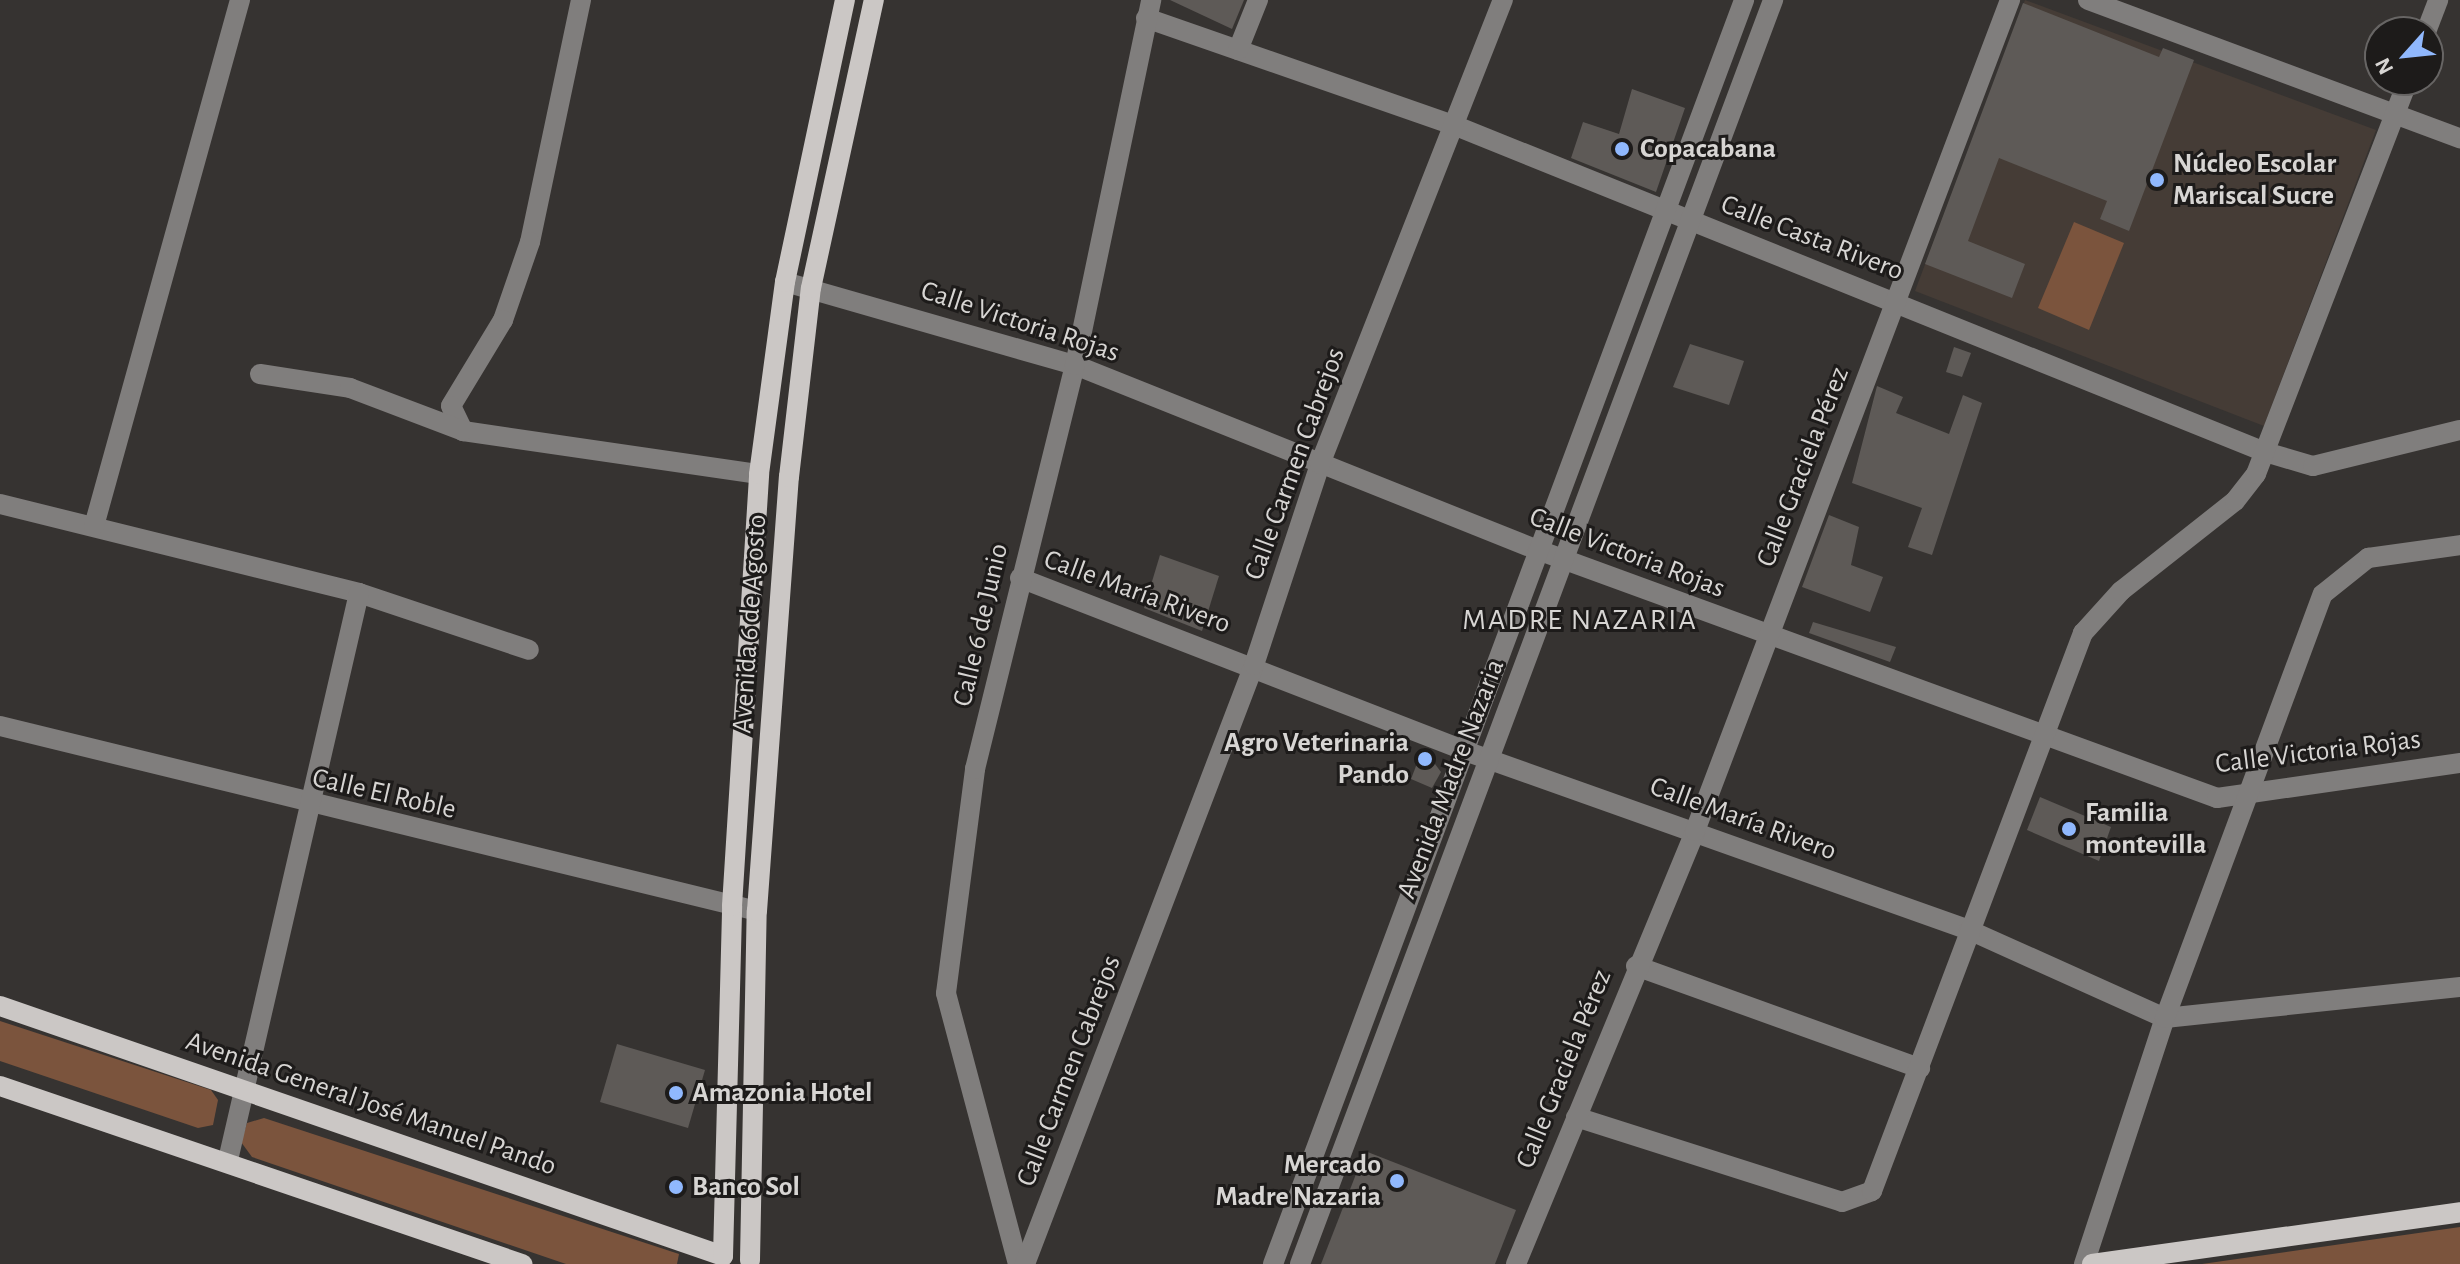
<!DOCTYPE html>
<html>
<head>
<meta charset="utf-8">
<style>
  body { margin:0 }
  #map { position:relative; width:2460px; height:1264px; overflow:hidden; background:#363331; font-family:"Alegreya Sans",sans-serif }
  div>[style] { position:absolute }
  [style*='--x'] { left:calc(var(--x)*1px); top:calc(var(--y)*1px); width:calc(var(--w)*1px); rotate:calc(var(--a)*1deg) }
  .built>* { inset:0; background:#453c36 }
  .green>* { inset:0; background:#7b543d }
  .building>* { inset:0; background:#5e5a57 }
  .minor>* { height:20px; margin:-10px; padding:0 10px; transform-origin:10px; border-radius:10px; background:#807e7d }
  .major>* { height:20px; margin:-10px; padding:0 10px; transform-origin:10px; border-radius:10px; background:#cbc7c5 }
  .dots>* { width:22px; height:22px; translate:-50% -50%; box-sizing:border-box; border:4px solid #1d1b1a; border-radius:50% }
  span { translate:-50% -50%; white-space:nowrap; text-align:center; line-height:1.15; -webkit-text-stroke:6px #1d1b1a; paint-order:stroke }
  .poi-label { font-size:28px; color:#d7d5d3; font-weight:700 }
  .left { translate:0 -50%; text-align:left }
  .right { translate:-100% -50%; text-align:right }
  .street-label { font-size:28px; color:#d7d5d3 }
  .neighbourhood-label { font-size:30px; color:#d7d5d3; letter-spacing:2px }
  .north { position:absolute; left:2364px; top:16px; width:80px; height:80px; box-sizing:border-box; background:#1d1b1a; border:2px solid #676564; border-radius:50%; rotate:243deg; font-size:22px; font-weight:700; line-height:32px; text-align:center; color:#d7d5d3 }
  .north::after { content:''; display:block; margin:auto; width:28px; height:36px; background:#90b8fd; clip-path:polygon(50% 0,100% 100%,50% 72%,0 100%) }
</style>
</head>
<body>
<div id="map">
  <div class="built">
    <i style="clip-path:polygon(2025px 0,2376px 130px,2264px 426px,1915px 291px)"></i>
  </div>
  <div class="green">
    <i style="clip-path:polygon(2074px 222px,2124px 243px,2089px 330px,2038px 308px)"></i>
    <i style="clip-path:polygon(0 1021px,211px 1090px,218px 1100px,213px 1125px,198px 1128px,0 1061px)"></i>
    <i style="clip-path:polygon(264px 1118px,679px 1254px,677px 1264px,566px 1264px,252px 1157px,241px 1142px,247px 1123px)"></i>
    <i style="clip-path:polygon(2460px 1227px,2460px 1264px,2201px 1264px,2202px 1264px)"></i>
  </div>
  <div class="building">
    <i style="clip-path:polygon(1170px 0,1244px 0,1232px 29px)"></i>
    <i style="clip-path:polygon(2023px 3px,2159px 57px,2163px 48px,2194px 60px,2129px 231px,2100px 219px,2107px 201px,1999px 158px,1968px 241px,2025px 264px,2012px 298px,1925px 264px)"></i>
    <i style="clip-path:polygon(1632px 89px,1685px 108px,1656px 192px,1571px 158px,1583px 122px,1619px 134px)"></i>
    <i style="clip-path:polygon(1690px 344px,1744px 361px,1729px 405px,1673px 387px)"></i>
    <i style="clip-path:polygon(1954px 347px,1971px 353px,1962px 377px,1946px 372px)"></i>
    <i style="clip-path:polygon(1877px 386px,1903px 397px,1896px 413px,1949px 434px,1963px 395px,1982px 403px,1932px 555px,1908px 547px,1922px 508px,1852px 483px)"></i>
    <i style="clip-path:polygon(1829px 515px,1859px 527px,1851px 565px,1883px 577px,1870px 612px,1802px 587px)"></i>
    <i style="clip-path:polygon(1160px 555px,1219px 576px,1202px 631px,1144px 608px)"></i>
    <i style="clip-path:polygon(1813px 622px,1896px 647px,1890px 662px,1809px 633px)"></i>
    <i style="clip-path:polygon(1423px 748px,1441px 772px,1432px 788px,1411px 779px)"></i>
    <i style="clip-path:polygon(2040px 797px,2111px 827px,2099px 861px,2027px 830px)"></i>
    <i style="clip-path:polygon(617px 1044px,705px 1070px,688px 1128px,600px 1102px)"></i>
    <i style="clip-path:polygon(1365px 1151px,1516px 1210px,1495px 1264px,1321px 1264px)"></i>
  </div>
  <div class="minor">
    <i style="--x:581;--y:0;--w:247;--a:101.9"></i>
    <i style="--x:530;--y:242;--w:83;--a:109.1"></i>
    <i style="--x:503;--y:320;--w:100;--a:121.2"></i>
    <i style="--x:451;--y:406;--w:28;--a:64"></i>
    <i style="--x:463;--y:431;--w:299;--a:8.3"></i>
    <i style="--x:2088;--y:0;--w:397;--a:20.4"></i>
    <i style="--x:1146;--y:18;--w:328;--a:19.2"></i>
    <i style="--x:1456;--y:126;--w:872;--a:21.95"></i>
    <i style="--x:2265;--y:452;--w:50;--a:16.3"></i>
    <i style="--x:2313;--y:466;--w:151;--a:-13.8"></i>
    <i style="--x:2426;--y:32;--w:34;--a:-69"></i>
    <i style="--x:1238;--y:50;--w:54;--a:-68.2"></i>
    <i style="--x:785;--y:282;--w:302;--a:16"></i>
    <i style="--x:1075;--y:365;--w:499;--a:21.8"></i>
    <i style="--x:1538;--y:550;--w:723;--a:20.06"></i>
    <i style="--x:2217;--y:798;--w:246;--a:-8.2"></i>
    <i style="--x:260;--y:374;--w:91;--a:8.8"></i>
    <i style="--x:350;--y:388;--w:121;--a:20.8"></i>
    <i style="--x:0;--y:504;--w:370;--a:13.9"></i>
    <i style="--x:359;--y:593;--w:179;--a:18.5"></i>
    <i style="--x:94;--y:526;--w:546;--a:-74.49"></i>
    <i style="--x:1020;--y:578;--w:477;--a:21.2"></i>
    <i style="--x:1465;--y:751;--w:535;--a:19.55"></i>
    <i style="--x:1969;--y:930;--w:215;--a:24.2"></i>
    <i style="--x:2165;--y:1018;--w:297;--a:-6"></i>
    <i style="--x:0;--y:726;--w:779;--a:13.73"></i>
    <i style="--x:1636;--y:966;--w:302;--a:19.8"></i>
    <i style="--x:1576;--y:1117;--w:279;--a:17.7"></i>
    <i style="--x:1842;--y:1202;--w:32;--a:-20"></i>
    <i style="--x:1872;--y:1191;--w:597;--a:-69.29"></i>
    <i style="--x:2083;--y:633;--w:57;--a:-47.9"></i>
    <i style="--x:2121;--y:591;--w:145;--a:-38.3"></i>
    <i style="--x:2235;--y:501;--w:34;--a:-52"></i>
    <i style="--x:2256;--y:474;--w:422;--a:-68.9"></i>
    <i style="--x:228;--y:1160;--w:582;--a:-76.99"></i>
    <i style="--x:1018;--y:1264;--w:280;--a:-104.9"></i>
    <i style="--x:946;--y:993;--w:226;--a:-82.6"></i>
    <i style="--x:975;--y:769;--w:416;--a:-76.1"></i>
    <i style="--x:1075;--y:365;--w:373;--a:-78.2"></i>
    <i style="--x:1025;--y:1264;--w:641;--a:-69.08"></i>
    <i style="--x:1254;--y:665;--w:212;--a:-71.8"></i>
    <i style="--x:1320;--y:464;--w:499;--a:-68.5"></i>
    <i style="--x:1273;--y:1264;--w:1349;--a:-69.56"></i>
    <i style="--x:1300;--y:1264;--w:1350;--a:-69.48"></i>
    <i style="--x:1516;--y:1264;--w:469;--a:-67.5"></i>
    <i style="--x:1695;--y:831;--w:889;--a:-69.24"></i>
    <i style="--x:2084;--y:1264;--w:259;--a:-71.8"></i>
    <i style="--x:2165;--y:1018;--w:452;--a:-69.6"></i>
    <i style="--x:2323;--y:594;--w:58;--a:-38.7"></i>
    <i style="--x:2368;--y:558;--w:93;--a:-8"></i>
  </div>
  <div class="major">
    <i style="--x:0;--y:1006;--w:765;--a:19.07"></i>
    <i style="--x:723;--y:1256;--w:350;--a:-88.5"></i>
    <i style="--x:732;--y:906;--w:433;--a:-86.4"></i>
    <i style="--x:759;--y:474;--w:194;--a:-82.3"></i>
    <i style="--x:785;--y:282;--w:288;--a:-78"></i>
    <i style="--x:0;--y:1086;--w:552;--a:18.83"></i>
    <i style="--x:750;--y:1260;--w:349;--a:-88.9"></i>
    <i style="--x:757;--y:911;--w:435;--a:-85.8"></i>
    <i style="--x:789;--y:477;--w:190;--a:-83.4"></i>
    <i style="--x:811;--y:288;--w:295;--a:-77.7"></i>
    <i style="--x:2092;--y:1264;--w:372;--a:-8"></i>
  </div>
  <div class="dots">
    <i style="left:1622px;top:149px;background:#90b8fd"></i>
    <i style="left:2157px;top:180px;background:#90b8fd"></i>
    <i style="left:1425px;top:759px;background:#90b8fd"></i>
    <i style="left:2069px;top:829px;background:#90b8fd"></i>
    <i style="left:676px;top:1093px;background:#90b8fd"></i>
    <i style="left:1397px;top:1181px;background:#90b8fd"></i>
    <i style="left:676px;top:1187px;background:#90b8fd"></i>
  </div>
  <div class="poi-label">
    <span class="left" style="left:1640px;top:149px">Copacabana</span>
    <span class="left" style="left:2173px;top:180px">Núcleo Escolar<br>Mariscal Sucre</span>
    <span class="right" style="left:1409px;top:759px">Agro Veterinaria<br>Pando</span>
    <span class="left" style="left:2085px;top:829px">Familia<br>montevilla</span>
    <span class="left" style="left:692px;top:1093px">Amazonia Hotel</span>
    <span class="right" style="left:1381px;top:1181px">Mercado<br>Madre Nazaria</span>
    <span class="left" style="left:692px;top:1187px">Banco Sol</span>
  </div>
  <div class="street-label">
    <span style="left:1812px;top:238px;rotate:21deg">Calle Casta Rivero</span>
    <span style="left:1020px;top:322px;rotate:18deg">Calle Victoria Rojas</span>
    <span style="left:1295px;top:464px;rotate:-70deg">Calle Carmen Cabrejos</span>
    <span style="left:1803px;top:467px;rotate:-69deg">Calle Graciela Pérez</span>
    <span style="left:1627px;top:553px;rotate:21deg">Calle Victoria Rojas</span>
    <span style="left:1137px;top:592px;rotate:20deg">Calle María Rivero</span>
    <span style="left:750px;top:624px;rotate:-86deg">Avenida 6 de Agosto</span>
    <span style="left:981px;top:625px;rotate:-77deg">Calle 6 de Junio</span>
    <span style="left:2318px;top:752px;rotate:-7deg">Calle Victoria Rojas</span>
    <span style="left:1451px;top:779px;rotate:-69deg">Avenida Madre Nazaria</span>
    <span style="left:384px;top:794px;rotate:13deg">Calle El Roble</span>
    <span style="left:1743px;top:819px;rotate:20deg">Calle María Rivero</span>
    <span style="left:1564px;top:1069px;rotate:-68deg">Calle Graciela Pérez</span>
    <span style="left:1069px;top:1071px;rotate:-69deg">Calle Carmen Cabrejos</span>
    <span style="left:371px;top:1104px;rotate:19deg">Avenida General José Manuel Pando</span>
  </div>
  <div class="neighbourhood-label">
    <span style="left:1580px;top:620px">MADRE NAZARIA</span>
  </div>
  <div class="north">N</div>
</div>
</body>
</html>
